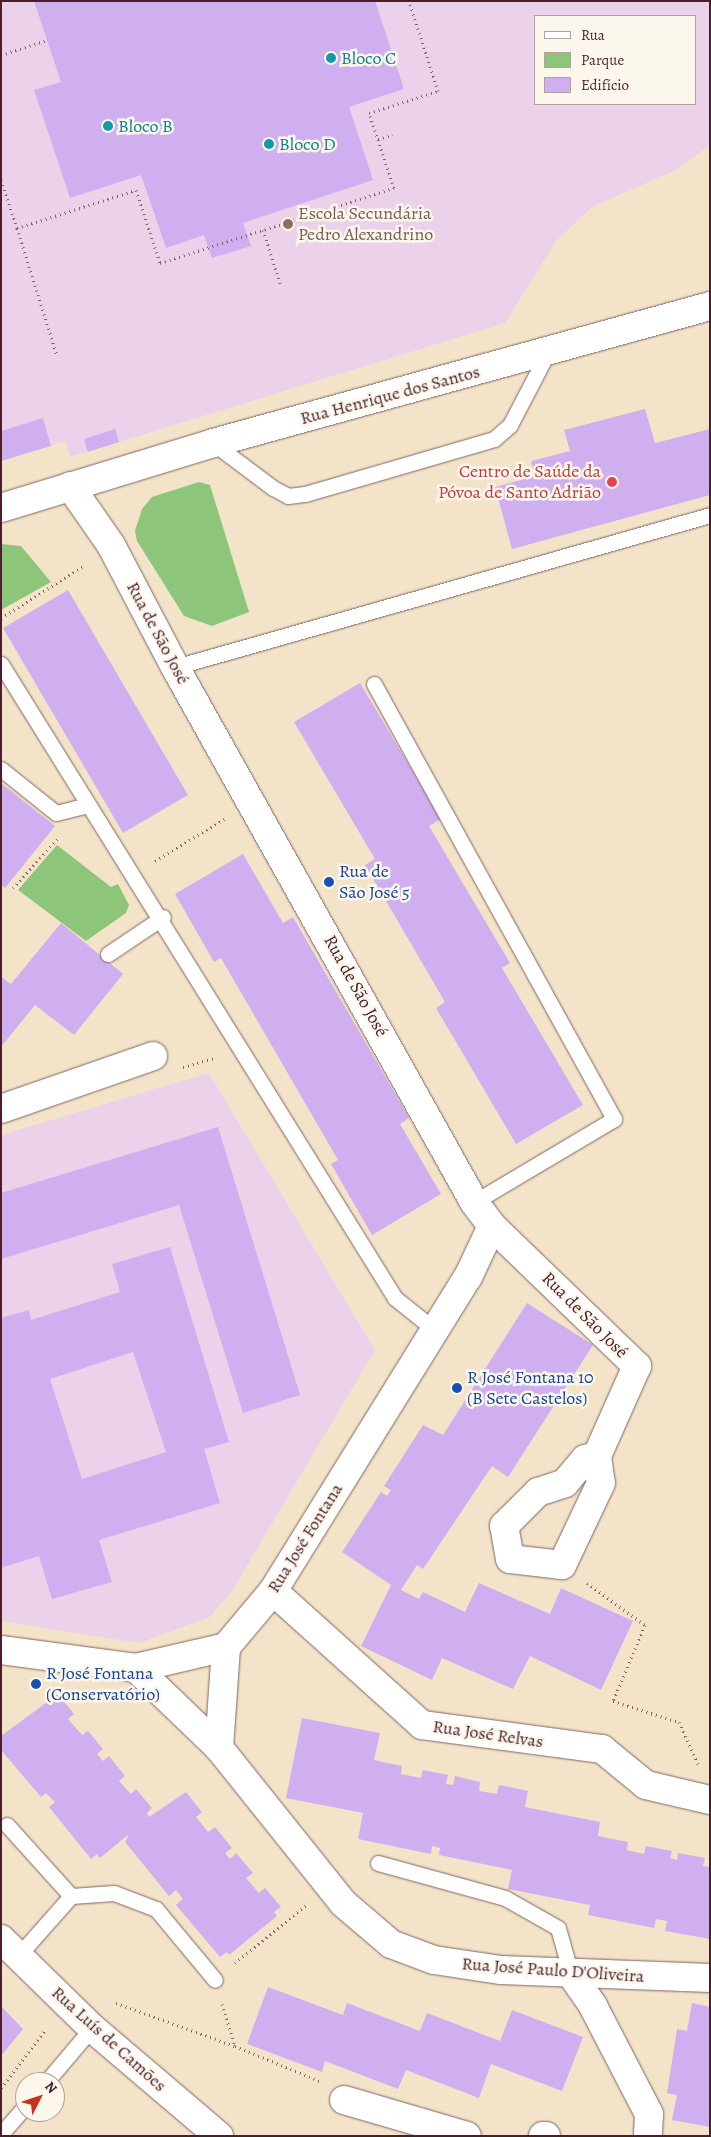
<!DOCTYPE html>
<html>
<head>
<meta charset="utf-8">
<style>
  body { margin:0 }
  #map { position:relative; width:711px; height:2137px; overflow:hidden; background:#f3e4c9; font-family:Alegreya,serif }
  div>[style] { position:absolute }
  [style*='--x'] { left:calc(var(--x)*1px); top:calc(var(--y)*1px); width:calc(var(--w)*1px); rotate:calc(var(--a)*1deg) }
  .built>* { inset:0; background:#ecd1ea }
  .green>* { inset:0; background:#8dc67a }
  .building>* { inset:0; background:#d0aff0 }
  .path>* { height:3px; margin-top:-1.5px; transform-origin:0; background:repeating-linear-gradient(90deg,#856462 0 1px,transparent 0 5px) }
  .roads { filter:drop-shadow(0 0 1px #856462) drop-shadow(0 0 1px #856462) }
  .service>* { height:15px; margin:-7.5px; padding:0 7.5px; transform-origin:7.5px; border-radius:7.5px; background:#fff }
  .minor>* { height:28px; margin:-14px; padding:0 14px; transform-origin:14px; border-radius:14px; background:#fff }
  .tertiary>* { height:28px; margin:-14px; padding:0 14px; transform-origin:14px; border-radius:14px; background:#fff }
  .dots>* { width:14px; height:14px; translate:-50% -50%; box-sizing:border-box; border:2px solid #fbf7ec; border-radius:50% }
  span { translate:-50% -50%; white-space:nowrap; text-align:center; line-height:1.15; -webkit-text-stroke:5px #fbf7ec; paint-order:stroke }
  .culture-label { font-size:18px; color:#0d838f }
  .left { translate:0 -50%; text-align:left }
  .education-label { font-size:18px; color:#785e54 }
  .street-label { font-size:18px; color:#4a1f2b }
  .health-label { font-size:18px; color:#be3a42 }
  .right { translate:-100% -50%; text-align:right }
  .transit-label { font-size:18px; color:#164399 }
  .frame { position:absolute; inset:0; border:2px solid #4a1f2b; pointer-events:none }
  .legend { position:absolute; left:534px; top:15px; width:162px; height:90px; box-sizing:border-box; background:#fbf7ec; border:1px solid #b4a19f; margin:0; padding:6px 9px; list-style:none; font-size:15px; color:#4a1f2b }
  .legend li { display:flex; align-items:center; gap:10px; height:25px }
  .legend b { width:25px; border:1px solid #b4a19f }
  .north { position:absolute; left:15px; top:2072px; width:50px; height:50px; box-sizing:border-box; background:#fbf7ec; border:1px solid #b4a19f; border-radius:50%; rotate:49deg; font-size:14px; font-weight:700; line-height:20px; text-align:center; color:#4a1f2b }
  .north::after { content:''; display:block; margin:auto; width:18px; height:22px; background:#c8321e; clip-path:polygon(50% 0,100% 100%,50% 72%,0 100%) }
</style>
</head>
<body>
<div id="map">
  <div class="built">
    <i style="clip-path:polygon(evenodd,1px 1px,710px 1px,710px 145px,676px 170px,592px 207px,556px 241px,505px 323px,70px 457px,65px 441px,1px 461px,1px 1px,535px 16px,695px 16px,695px 104px,535px 104px,535px 16px)"></i>
    <i style="clip-path:polygon(209px 1073px,375px 1350px,232px 1591px,210px 1617px,139px 1643px,1px 1621px,1px 1135px)"></i>
  </div>
  <div class="green">
    <i style="clip-path:polygon(199px 482px,210px 485px,249px 612px,212px 626px,184px 616px,137px 541px,135px 531px,142px 509px,152px 497px)"></i>
    <i style="clip-path:polygon(1px 544px,21px 546px,51px 582px,1px 610px)"></i>
    <i style="clip-path:polygon(57px 845px,111px 887px,118px 884px,129px 905px,126px 913px,86px 941px,18px 890px)"></i>
  </div>
  <div class="building">
    <i style="clip-path:polygon(34px 1px,375px 1px,404px 89px,349px 107px,373px 180px,243px 223px,251px 246px,212px 258px,204px 235px,166px 248px,141px 175px,70px 198px,34px 90px,61px 82px)"></i>
    <i style="clip-path:polygon(645px 409px,655px 443px,710px 429px,710px 495px,512px 549px,495px 487px,535px 476px,531px 461px,570px 451px,564px 430px)"></i>
    <i style="clip-path:polygon(43px 418px,51px 446px,1px 461px,1px 431px)"></i>
    <i style="clip-path:polygon(115px 429px,119px 442px,88px 452px,84px 439px)"></i>
    <i style="clip-path:polygon(68px 590px,188px 795px,123px 833px,3px 628px)"></i>
    <i style="clip-path:polygon(360px 683px,441px 819px,429px 826px,510px 963px,502px 968px,583px 1105px,516px 1144px,436px 1008px,445px 1002px,365px 865px,375px 859px,294px 722px)"></i>
    <i style="clip-path:polygon(1px 783px,55px 826px,5px 888px,1px 885px)"></i>
    <i style="clip-path:polygon(243px 854px,283px 923px,293px 917px,409px 1118px,400px 1124px,441px 1194px,372px 1235px,331px 1164px,338px 1160px,221px 958px,214px 962px,175px 894px)"></i>
    <i style="clip-path:polygon(61px 923px,123px 974px,74px 1035px,35px 1005px,1px 1047px,1px 977px,11px 984px)"></i>
    <i style="clip-path:polygon(218px 1127px,300px 1395px,243px 1413px,179px 1205px,1px 1259px,1px 1193px)"></i>
    <i style="clip-path:polygon(evenodd,170px 1247px,229px 1442px,204px 1449px,220px 1503px,99px 1540px,112px 1582px,52px 1599px,39px 1556px,1px 1568px,1px 1318px,29px 1310px,31px 1320px,120px 1292px,112px 1264px,170px 1247px,133px 1352px,166px 1452px,82px 1479px,50px 1379px,133px 1352px)"></i>
    <i style="clip-path:polygon(527px 1303px,593px 1345px,508px 1477px,492px 1466px,423px 1569px,417px 1565px,401px 1590px,419px 1599px,423px 1592px,465px 1612px,479px 1583px,550px 1614px,561px 1588px,633px 1621px,601px 1690px,530px 1656px,513px 1689px,442px 1658px,432px 1680px,361px 1646px,391px 1585px,342px 1552px,381px 1492px,387px 1496px,391px 1490px,384px 1486px,423px 1425px,443px 1435px)"></i>
    <i style="clip-path:polygon(58px 1694px,74px 1714px,68px 1719px,82px 1735px,88px 1731px,103px 1749px,97px 1754px,103px 1761px,109px 1756px,125px 1776px,119px 1781px,131px 1794px,136px 1789px,152px 1808px,147px 1813px,149px 1817px,186px 1792px,202px 1812px,196px 1817px,208px 1832px,215px 1827px,232px 1848px,225px 1853px,230px 1859px,236px 1853px,253px 1873px,246px 1878px,259px 1893px,265px 1888px,281px 1907px,274px 1912px,277px 1916px,229px 1955px,227px 1952px,220px 1957px,176px 1905px,183px 1899px,176px 1890px,169px 1896px,125px 1842px,129px 1834px,100px 1858px,97px 1854px,91px 1859px,49px 1807px,55px 1802px,46px 1793px,41px 1797px,1px 1750px,1px 1736px)"></i>
    <i style="clip-path:polygon(302px 1718px,380px 1733px,374px 1760px,402px 1766px,401px 1774px,421px 1778px,423px 1770px,448px 1775px,446px 1784px,453px 1785px,455px 1776px,480px 1782px,479px 1791px,497px 1794px,499px 1785px,528px 1791px,525px 1807px,600px 1822px,598px 1836px,628px 1842px,627px 1850px,644px 1854px,646px 1846px,672px 1851px,670px 1858px,677px 1860px,678px 1853px,705px 1858px,703px 1866px,710px 1867px,710px 1939px,665px 1931px,667px 1921px,656px 1919px,654px 1928px,588px 1915px,590px 1905px,508px 1889px,512px 1870px,439px 1855px,440px 1848px,432px 1846px,431px 1854px,358px 1839px,363px 1813px,286px 1798px)"></i>
    <i style="clip-path:polygon(268px 1987px,343px 2015px,347px 2003px,420px 2031px,427px 2013px,500px 2041px,512px 2010px,583px 2037px,562px 2091px,491px 2064px,479px 2098px,406px 2070px,398px 2089px,325px 2061px,322px 2072px,247px 2044px)"></i>
    <i style="clip-path:polygon(692px 2003px,710px 2007px,710px 2127px,672px 2120px,677px 2095px,667px 2093px,677px 2029px,687px 2031px)"></i>
    <i style="clip-path:polygon(1px 2006px,23px 2029px,1px 2056px)"></i>
  </div>
  <div class="path">
    <i style="--x:1;--y:55;--w:48;--a:-18.1"></i>
    <i style="--x:378;--y:139;--w:15;--a:-16"></i>
    <i style="--x:1;--y:180;--w:51;--a:71.6"></i>
    <i style="--x:17;--y:228;--w:125;--a:-17.7"></i>
    <i style="--x:136;--y:190;--w:77;--a:71.8"></i>
    <i style="--x:160;--y:263;--w:246;--a:-17.8"></i>
    <i style="--x:394;--y:188;--w:79;--a:-108.4"></i>
    <i style="--x:369;--y:113;--w:72;--a:-17.7"></i>
    <i style="--x:438;--y:91;--w:95;--a:-107.9"></i>
    <i style="--x:17;--y:228;--w:134;--a:72.6"></i>
    <i style="--x:263;--y:230;--w:59;--a:72.2"></i>
    <i style="--x:1;--y:618;--w:99;--a:-32.2"></i>
    <i style="--x:155;--y:861;--w:81;--a:-31.3"></i>
    <i style="--x:13;--y:888;--w:67;--a:-48"></i>
    <i style="--x:183;--y:1067;--w:33;--a:-16"></i>
    <i style="--x:587;--y:1583;--w:72;--a:35.9"></i>
    <i style="--x:645;--y:1625;--w:82;--a:112.8"></i>
    <i style="--x:613;--y:1701;--w:69;--a:17.7"></i>
    <i style="--x:679;--y:1722;--w:46;--a:65.7"></i>
    <i style="--x:235;--y:1963;--w:92;--a:-39.2"></i>
    <i style="--x:116;--y:2003;--w:127;--a:19.9"></i>
    <i style="--x:222;--y:2004;--w:44;--a:72.8"></i>
    <i style="--x:235;--y:2046;--w:92;--a:22.4"></i>
    <i style="--x:1;--y:2088;--w:74;--a:-52.7"></i>
  </div>
  <div class="roads">
    <div class="service">
      <i style="--x:213;--y:443;--w:75;--a:36.9"></i>
      <i style="--x:273;--y:488;--w:17;--a:28"></i>
      <i style="--x:288;--y:496;--w:17;--a:-7"></i>
      <i style="--x:305;--y:494;--w:197;--a:-16.2"></i>
      <i style="--x:494;--y:439;--w:21;--a:-41"></i>
      <i style="--x:510;--y:425;--w:82;--a:-62.5"></i>
      <i style="--x:1;--y:664;--w:746;--a:58.14"></i>
      <i style="--x:395;--y:1298;--w:51;--a:38.7"></i>
      <i style="--x:175;--y:667;--w:556;--a:-15.86"></i>
      <i style="--x:374;--y:684;--w:497;--a:61.1"></i>
      <i style="--x:614;--y:1119;--w:163;--a:149.3"></i>
      <i style="--x:1;--y:769;--w:70;--a:38.7"></i>
      <i style="--x:56;--y:813;--w:32;--a:-14"></i>
      <i style="--x:108;--y:954;--w:66;--a:-33.9"></i>
      <i style="--x:7;--y:1825;--w:96;--a:48"></i>
      <i style="--x:71;--y:1896;--w:80;--a:131.5"></i>
      <i style="--x:378;--y:1863;--w:132;--a:15.4"></i>
      <i style="--x:505;--y:1898;--w:61;--a:29.5"></i>
      <i style="--x:558;--y:1928;--w:48;--a:74.2"></i>
      <i style="--x:71;--y:1896;--w:43;--a:-4"></i>
      <i style="--x:114;--y:1893;--w:45;--a:20.9"></i>
      <i style="--x:156;--y:1909;--w:92;--a:50.3"></i>
      <i style="--x:46;--y:2082;--w:71;--a:-49.6"></i>
      <i style="--x:1;--y:2134;--w:37;--a:-49"></i>
    </div>
    <div class="minor">
      <i style="--x:70;--y:486;--w:72;--a:55.2"></i>
      <i style="--x:111;--y:545;--w:138;--a:62.3"></i>
      <i style="--x:175;--y:667;--w:613;--a:60.8"></i>
      <i style="--x:474;--y:1202;--w:30;--a:53"></i>
      <i style="--x:492;--y:1226;--w:202;--a:44"></i>
      <i style="--x:637;--y:1366;--w:98;--a:114"></i>
      <i style="--x:597;--y:1456;--w:27;--a:82"></i>
      <i style="--x:601;--y:1483;--w:91;--a:115.4"></i>
      <i style="--x:562;--y:1565;--w:52;--a:-173.4"></i>
      <i style="--x:510;--y:1559;--w:34;--a:-100"></i>
      <i style="--x:504;--y:1526;--w:48;--a:-45"></i>
      <i style="--x:538;--y:1492;--w:28;--a:-18"></i>
      <i style="--x:565;--y:1483;--w:31;--a:-50"></i>
      <i style="--x:585;--y:1459;--w:12;--a:-14"></i>
      <i style="--x:1;--y:1109;--w:161;--a:-19.2"></i>
      <i style="--x:273;--y:1591;--w:200;--a:42"></i>
      <i style="--x:422;--y:1725;--w:182;--a:7.6"></i>
      <i style="--x:602;--y:1749;--w:57;--a:39.3"></i>
      <i style="--x:646;--y:1785;--w:66;--a:13.2"></i>
      <i style="--x:1;--y:1650;--w:136;--a:7.6"></i>
      <i style="--x:136;--y:1668;--w:92;--a:-13.1"></i>
      <i style="--x:226;--y:1647;--w:73;--a:-50"></i>
      <i style="--x:273;--y:1591;--w:370;--a:-58.2"></i>
      <i style="--x:468;--y:1277;--w:56;--a:-64.8"></i>
      <i style="--x:136;--y:1668;--w:115;--a:43.9"></i>
      <i style="--x:219;--y:1748;--w:198;--a:51.3"></i>
      <i style="--x:343;--y:1903;--w:63;--a:40.5"></i>
      <i style="--x:391;--y:1944;--w:46;--a:20.4"></i>
      <i style="--x:434;--y:1960;--w:68;--a:8.5"></i>
      <i style="--x:501;--y:1970;--w:209;--a:2.2"></i>
      <i style="--x:219;--y:1748;--w:101;--a:-86"></i>
      <i style="--x:571;--y:1974;--w:39;--a:55"></i>
      <i style="--x:593;--y:2006;--w:122;--a:62.6"></i>
      <i style="--x:649;--y:2114;--w:22;--a:93"></i>
      <i style="--x:344;--y:2100;--w:128;--a:16.3"></i>
      <i style="--x:543;--y:2136;--w:3;--a:0"></i>
    </div>
    <div class="tertiary">
      <i style="--x:1;--y:508;--w:222;--a:-17"></i>
      <i style="--x:213;--y:443;--w:516;--a:-15.41"></i>
      <i style="--x:1;--y:1939;--w:127;--a:44.4"></i>
      <i style="--x:92;--y:2028;--w:167;--a:40.4"></i>
    </div>
  </div>
  <div class="dots">
    <i style="left:331px;top:58px;background:#0f9aa8"></i>
    <i style="left:108px;top:126px;background:#0f9aa8"></i>
    <i style="left:269px;top:144px;background:#0f9aa8"></i>
    <i style="left:288px;top:224px;background:#8d6e63"></i>
    <i style="left:612px;top:482px;background:#e0444e"></i>
    <i style="left:329px;top:882px;background:#1a4fb4"></i>
    <i style="left:457px;top:1388px;background:#1a4fb4"></i>
    <i style="left:36px;top:1684px;background:#1a4fb4"></i>
  </div>
  <div class="culture-label">
    <span class="left" style="left:341px;top:58px">Bloco C</span>
    <span class="left" style="left:118px;top:126px">Bloco B</span>
    <span class="left" style="left:279px;top:144px">Bloco D</span>
  </div>
  <div class="education-label">
    <span class="left" style="left:298px;top:224px">Escola Secundária<br>Pedro Alexandrino</span>
  </div>
  <div class="street-label">
    <span style="left:390px;top:395px;rotate:-15deg">Rua Henrique dos Santos</span>
    <span style="left:158px;top:633px;rotate:62deg">Rua de São José</span>
    <span style="left:356px;top:986px;rotate:61deg">Rua de São José</span>
    <span style="left:585px;top:1315px;rotate:45deg">Rua de São José</span>
    <span style="left:305px;top:1538px;rotate:-58deg">Rua José Fontana</span>
    <span style="left:488px;top:1734px;rotate:8deg">Rua José Relvas</span>
    <span style="left:553px;top:1970px;rotate:4deg">Rua José Paulo D'Oliveira</span>
    <span style="left:109px;top:2039px;rotate:42deg">Rua Luís de Camões</span>
  </div>
  <div class="health-label">
    <span class="right" style="left:601px;top:482px">Centro de Saúde da<br>Póvoa de Santo Adrião</span>
  </div>
  <div class="transit-label">
    <span class="left" style="left:339px;top:882px">Rua de<br>São José 5</span>
    <span class="left" style="left:467px;top:1388px">R José Fontana 10<br>(B Sete Castelos)</span>
    <span class="left" style="left:46px;top:1684px">R José Fontana<br>(Conservatório)</span>
  </div>
  <div class="frame"></div>
  <ul class="legend">
  <li><b style="height:6px;background:#fff"></b>Rua</li>
  <li><b style="height:14px;background:#8dc67a"></b>Parque</li>
  <li><b style="height:14px;background:#d0aff0"></b>Edifício</li>
  </ul>
  <div class="north">N</div>
</div>
</body>
</html>
